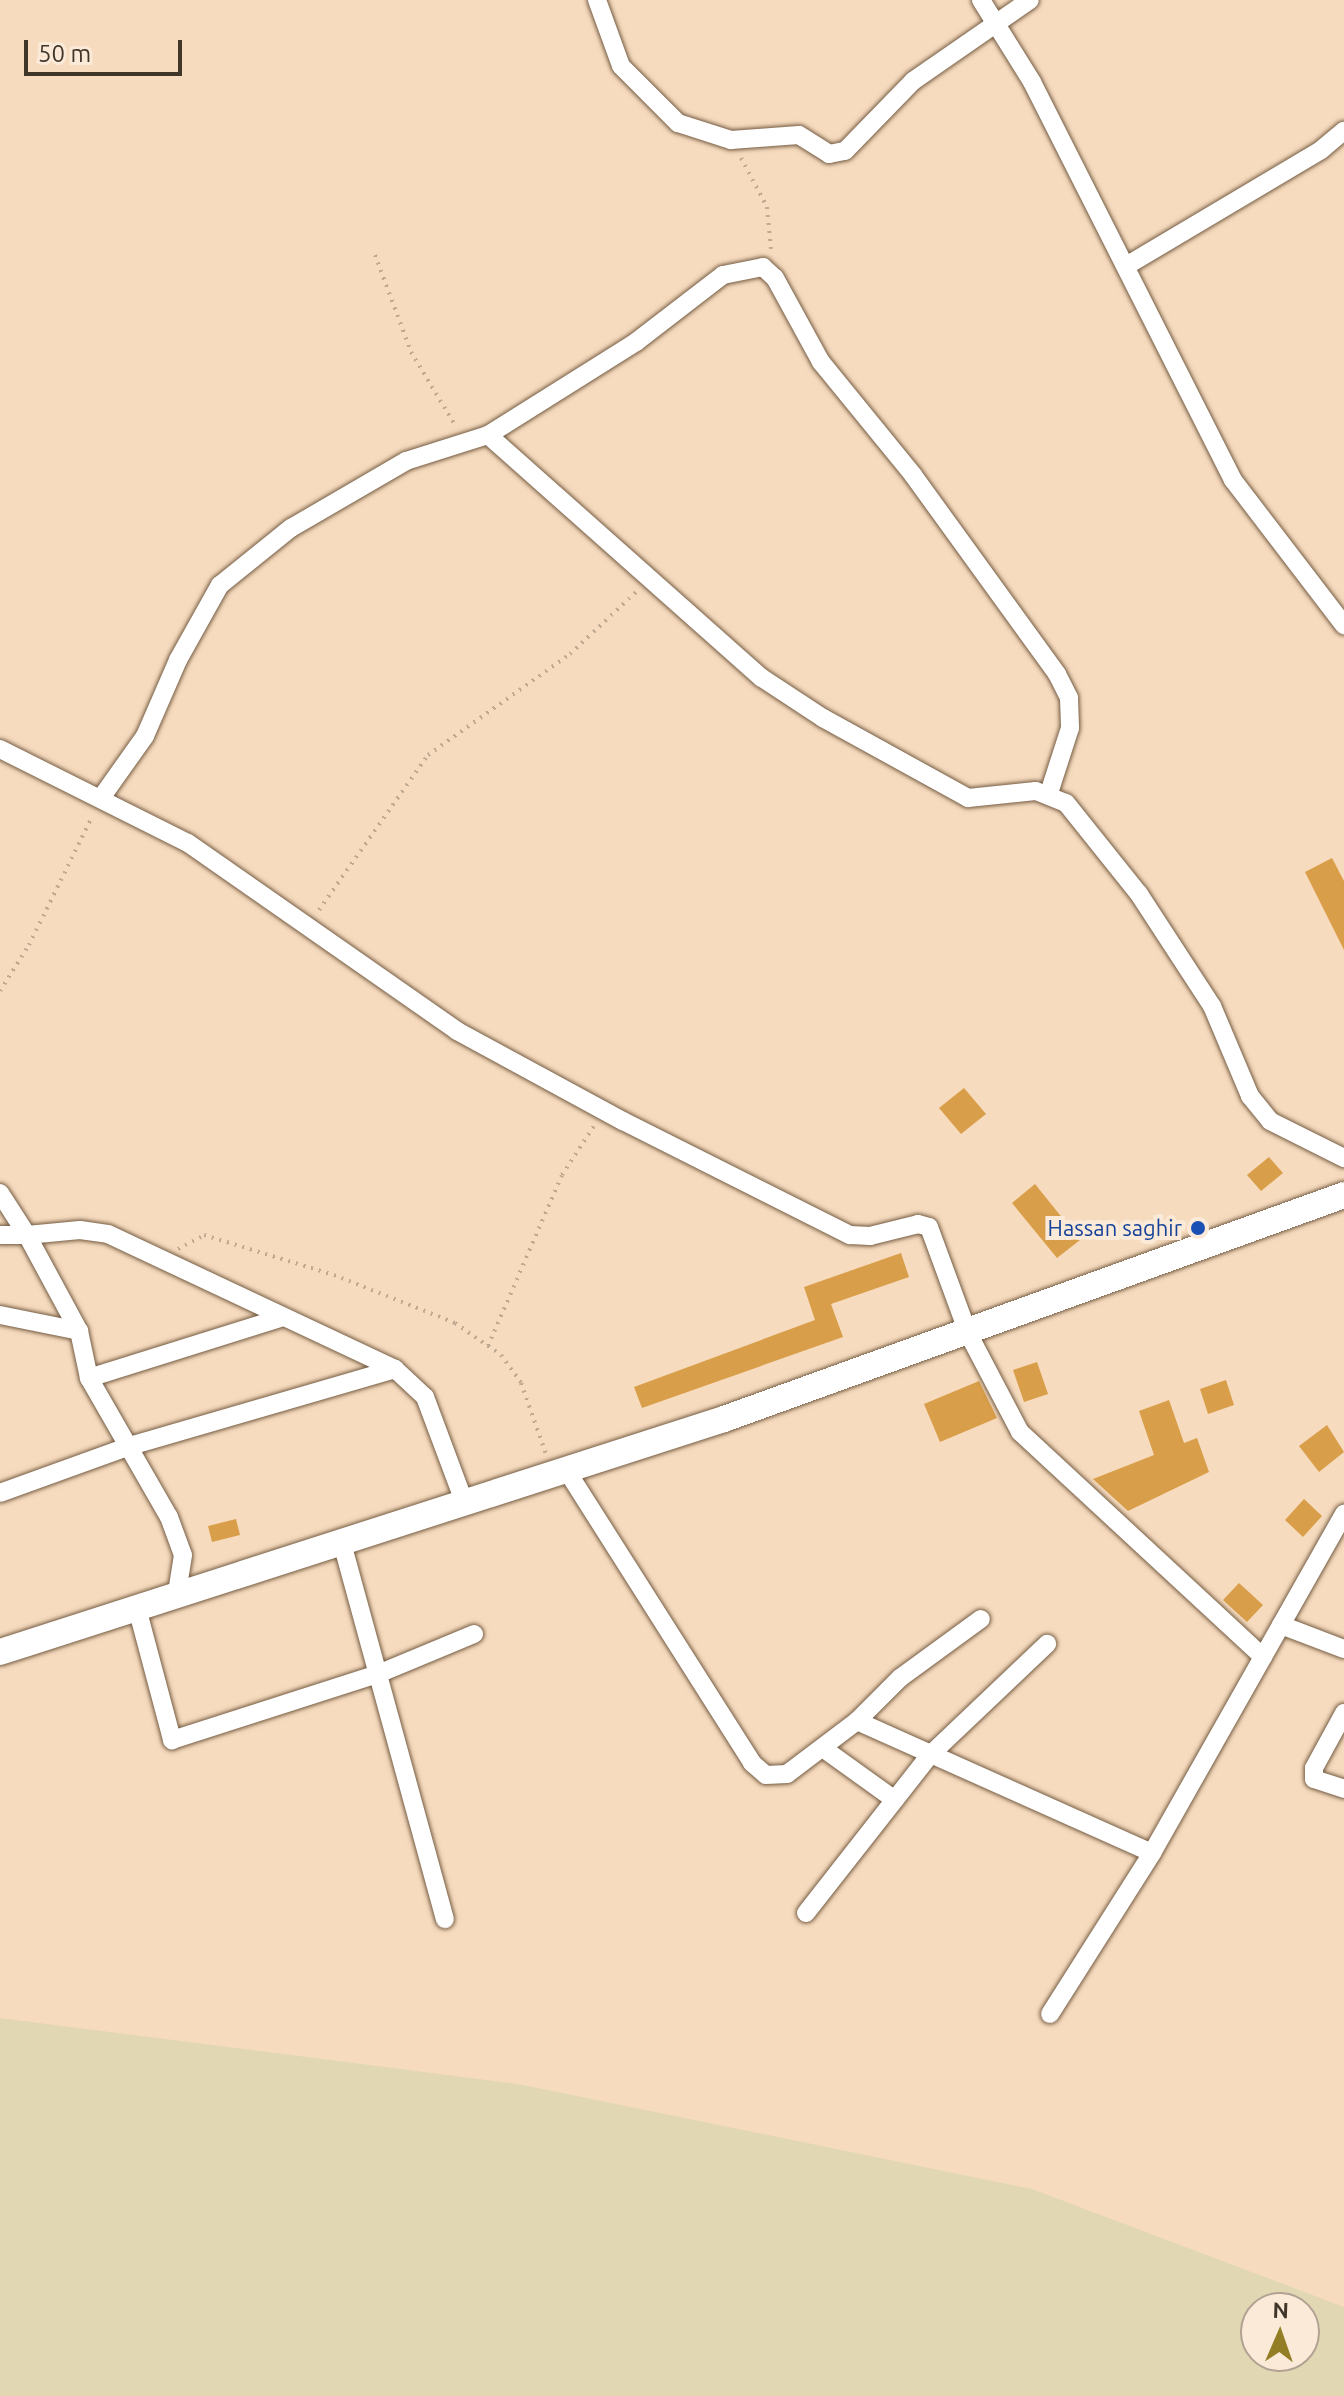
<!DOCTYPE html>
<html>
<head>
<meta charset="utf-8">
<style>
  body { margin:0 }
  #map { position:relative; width:1344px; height:2396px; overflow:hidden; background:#f7dbbe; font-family:Ubuntu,sans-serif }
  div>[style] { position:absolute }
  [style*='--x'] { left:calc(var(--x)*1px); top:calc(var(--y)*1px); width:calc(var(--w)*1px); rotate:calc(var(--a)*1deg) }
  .sand>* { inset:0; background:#e1d7b2 }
  .building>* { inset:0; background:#d99e49 }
  .path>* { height:4px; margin-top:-2px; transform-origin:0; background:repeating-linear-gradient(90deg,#c0a991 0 2px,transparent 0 8px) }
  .roads { filter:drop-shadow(0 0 2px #745c43) drop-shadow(0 0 2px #745c43) }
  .street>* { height:18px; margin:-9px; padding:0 9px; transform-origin:9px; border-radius:9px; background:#fff }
  .secondary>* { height:26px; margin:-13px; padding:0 13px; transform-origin:13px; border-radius:13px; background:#fff }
  .dots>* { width:22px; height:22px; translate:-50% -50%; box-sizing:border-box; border:4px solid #fcead9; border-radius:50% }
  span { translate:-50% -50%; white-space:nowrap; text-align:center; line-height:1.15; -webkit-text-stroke:8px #fcead9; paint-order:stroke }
  .transit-label { font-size:22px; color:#164399 }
  .right { translate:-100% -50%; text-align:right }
  .north { position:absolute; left:1240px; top:2292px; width:80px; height:80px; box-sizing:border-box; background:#fcead9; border:2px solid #b1a293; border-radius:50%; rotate:2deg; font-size:22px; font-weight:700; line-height:32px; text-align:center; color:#41362a }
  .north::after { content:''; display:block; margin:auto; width:28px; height:36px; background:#947e25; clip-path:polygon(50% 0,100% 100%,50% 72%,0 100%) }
  .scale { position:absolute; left:24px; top:40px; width:158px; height:36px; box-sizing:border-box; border:4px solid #41362a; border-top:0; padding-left:10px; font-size:24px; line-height:28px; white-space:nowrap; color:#41362a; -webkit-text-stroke:6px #fcead9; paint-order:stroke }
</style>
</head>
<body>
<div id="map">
  <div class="sand">
    <i style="clip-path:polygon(evenodd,0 2018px,518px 2084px,1032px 2189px,1344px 2307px,1344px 2396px,0 2396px,0 2018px,1256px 2308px,1304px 2308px,1304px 2356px,1256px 2356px,1256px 2308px)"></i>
  </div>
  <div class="building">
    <i style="clip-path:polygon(1332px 858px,1344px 881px,1344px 950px,1305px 872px)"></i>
    <i style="clip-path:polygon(964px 1088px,986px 1114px,961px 1134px,939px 1108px)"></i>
    <i style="clip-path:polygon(1269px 1157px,1283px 1173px,1261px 1191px,1247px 1175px)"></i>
    <i style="clip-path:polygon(1035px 1184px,1080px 1240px,1057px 1258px,1012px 1203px)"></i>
    <i style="clip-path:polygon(901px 1253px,909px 1277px,831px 1304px,843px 1337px,642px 1408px,634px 1387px,815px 1320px,804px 1287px)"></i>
    <i style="clip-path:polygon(1037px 1362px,1048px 1394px,1024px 1402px,1013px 1370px)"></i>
    <i style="clip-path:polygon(1226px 1380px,1234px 1405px,1208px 1414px,1200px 1389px)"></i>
    <i style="clip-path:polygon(979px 1381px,997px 1418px,940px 1442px,924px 1404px)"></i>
    <i style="clip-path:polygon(1169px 1400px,1184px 1443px,1197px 1438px,1209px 1472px,1128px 1511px,1093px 1479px,1154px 1455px,1139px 1411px)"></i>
    <i style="clip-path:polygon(1327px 1425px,1344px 1452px,1319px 1472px,1299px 1446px)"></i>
    <i style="clip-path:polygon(1304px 1499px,1322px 1516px,1303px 1537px,1285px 1520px)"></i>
    <i style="clip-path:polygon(236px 1519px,240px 1535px,212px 1542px,208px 1526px)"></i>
    <i style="clip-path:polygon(1239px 1583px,1263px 1605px,1247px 1622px,1223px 1600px)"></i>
  </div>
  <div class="path">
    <i style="--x:741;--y:158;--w:55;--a:62"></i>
    <i style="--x:767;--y:207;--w:42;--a:84.6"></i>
    <i style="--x:375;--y:255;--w:103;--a:69.6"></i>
    <i style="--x:411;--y:352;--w:87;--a:59"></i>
    <i style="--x:319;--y:910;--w:189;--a:-54.9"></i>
    <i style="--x:428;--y:755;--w:174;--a:-35.4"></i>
    <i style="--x:570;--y:654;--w:91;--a:-43.2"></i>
    <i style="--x:0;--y:991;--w:54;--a:-57.8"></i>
    <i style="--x:29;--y:945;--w:143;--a:-63.8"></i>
    <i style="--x:178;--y:1249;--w:30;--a:-28"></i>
    <i style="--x:204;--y:1235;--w:136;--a:17.1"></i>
    <i style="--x:334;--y:1275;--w:130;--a:21.6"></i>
    <i style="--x:455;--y:1323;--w:56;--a:34.8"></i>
    <i style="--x:501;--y:1355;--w:34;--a:54"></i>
    <i style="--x:521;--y:1383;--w:75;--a:70.6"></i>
    <i style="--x:488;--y:1346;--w:186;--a:-66.6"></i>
    <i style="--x:562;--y:1175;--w:59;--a:-56.9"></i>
  </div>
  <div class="roads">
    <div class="street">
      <i style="--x:597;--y:0;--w:70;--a:70"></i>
      <i style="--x:621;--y:66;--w:81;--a:45"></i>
      <i style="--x:678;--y:123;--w:56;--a:17.8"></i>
      <i style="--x:731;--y:140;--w:68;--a:-4.2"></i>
      <i style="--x:799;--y:135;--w:36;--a:32"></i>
      <i style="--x:829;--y:154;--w:16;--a:-11"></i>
      <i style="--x:845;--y:151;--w:98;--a:-45.8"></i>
      <i style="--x:913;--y:81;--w:142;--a:-34.7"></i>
      <i style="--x:981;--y:0;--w:97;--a:58.1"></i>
      <i style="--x:1032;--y:82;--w:446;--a:63.2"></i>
      <i style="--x:1233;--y:480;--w:183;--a:52.6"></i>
      <i style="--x:1126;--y:266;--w:227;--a:-30.7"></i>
      <i style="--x:1321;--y:150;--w:30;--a:-40"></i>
      <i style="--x:488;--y:435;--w:175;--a:-32.1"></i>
      <i style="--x:636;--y:342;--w:110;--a:-37.6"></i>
      <i style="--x:723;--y:275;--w:41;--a:-11.3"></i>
      <i style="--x:763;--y:267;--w:16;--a:43"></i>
      <i style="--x:775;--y:278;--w:96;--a:61.3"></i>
      <i style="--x:821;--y:362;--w:146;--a:50.8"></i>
      <i style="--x:913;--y:475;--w:246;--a:54.1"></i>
      <i style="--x:1057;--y:674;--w:27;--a:63"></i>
      <i style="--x:1069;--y:698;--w:30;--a:88"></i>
      <i style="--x:1070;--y:728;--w:68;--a:107.9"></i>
      <i style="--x:0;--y:749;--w:210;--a:26.6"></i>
      <i style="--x:188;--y:843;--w:328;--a:34.9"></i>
      <i style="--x:457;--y:1031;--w:189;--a:28.5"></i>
      <i style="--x:623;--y:1121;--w:254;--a:26.7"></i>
      <i style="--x:850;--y:1235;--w:20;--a:3"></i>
      <i style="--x:870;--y:1236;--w:49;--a:-14"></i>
      <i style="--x:918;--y:1224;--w:11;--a:15"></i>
      <i style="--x:929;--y:1227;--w:113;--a:69.8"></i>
      <i style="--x:968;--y:1333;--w:112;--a:62.3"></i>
      <i style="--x:1020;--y:1432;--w:331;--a:42.8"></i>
      <i style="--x:101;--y:798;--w:76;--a:-54.6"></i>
      <i style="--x:145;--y:736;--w:83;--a:-66.5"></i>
      <i style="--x:178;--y:660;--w:86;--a:-60.8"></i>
      <i style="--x:220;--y:585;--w:91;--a:-38.8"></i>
      <i style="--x:291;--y:528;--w:133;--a:-30.2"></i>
      <i style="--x:406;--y:461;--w:86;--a:-17.6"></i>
      <i style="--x:488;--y:435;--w:366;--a:41.6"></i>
      <i style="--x:762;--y:678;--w:73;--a:33.3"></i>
      <i style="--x:823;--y:718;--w:166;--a:28.9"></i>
      <i style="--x:968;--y:798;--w:68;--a:-5.9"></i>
      <i style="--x:1036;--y:791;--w:32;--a:22"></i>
      <i style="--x:1066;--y:803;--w:117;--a:51.3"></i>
      <i style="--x:1139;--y:894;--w:134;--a:56.9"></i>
      <i style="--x:1212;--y:1006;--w:98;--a:67.1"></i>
      <i style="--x:1250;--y:1096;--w:32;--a:51"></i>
      <i style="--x:1270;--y:1121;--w:83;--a:26.6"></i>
      <i style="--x:0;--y:1193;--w:50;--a:57.3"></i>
      <i style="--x:27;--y:1235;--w:53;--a:-5.4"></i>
      <i style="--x:80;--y:1230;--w:28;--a:8"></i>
      <i style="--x:108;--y:1234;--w:317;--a:25.2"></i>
      <i style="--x:395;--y:1369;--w:41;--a:43"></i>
      <i style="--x:425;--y:1397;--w:114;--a:69.5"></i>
      <i style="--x:0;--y:1235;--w:27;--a:0"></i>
      <i style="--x:27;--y:1235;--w:109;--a:61.6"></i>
      <i style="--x:79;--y:1331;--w:48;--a:78"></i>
      <i style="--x:89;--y:1378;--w:160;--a:60.1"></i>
      <i style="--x:169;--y:1517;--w:40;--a:69.8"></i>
      <i style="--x:183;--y:1555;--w:39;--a:99"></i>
      <i style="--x:0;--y:1315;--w:81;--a:11.4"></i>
      <i style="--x:89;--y:1378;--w:200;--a:-17.4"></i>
      <i style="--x:567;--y:1471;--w:346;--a:57.6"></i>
      <i style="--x:752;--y:1763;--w:18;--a:41"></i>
      <i style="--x:766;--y:1775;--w:21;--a:-3"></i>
      <i style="--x:787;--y:1774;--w:88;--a:-37.1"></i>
      <i style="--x:857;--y:1721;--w:323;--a:24.1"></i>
      <i style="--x:1152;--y:1853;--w:390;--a:-60.5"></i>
      <i style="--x:0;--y:1493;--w:138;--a:-19.9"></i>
      <i style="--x:130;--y:1446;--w:276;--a:-16.2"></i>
      <i style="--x:342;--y:1543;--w:390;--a:74.7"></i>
      <i style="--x:137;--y:1608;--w:137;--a:75.1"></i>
      <i style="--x:172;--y:1740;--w:216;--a:-17.8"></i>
      <i style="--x:378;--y:1674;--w:104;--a:-22.6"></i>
      <i style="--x:1281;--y:1625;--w:67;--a:20.9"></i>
      <i style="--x:1344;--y:1713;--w:63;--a:118.6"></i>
      <i style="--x:1314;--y:1768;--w:11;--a:90"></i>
      <i style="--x:1314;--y:1779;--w:32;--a:18"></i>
      <i style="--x:857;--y:1721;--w:61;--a:-45"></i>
      <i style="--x:900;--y:1678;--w:100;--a:-36.1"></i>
      <i style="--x:824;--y:1749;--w:87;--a:35.7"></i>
      <i style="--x:806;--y:1913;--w:199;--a:-51.9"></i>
      <i style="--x:929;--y:1756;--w:163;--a:-43.5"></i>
      <i style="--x:1050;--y:2014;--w:191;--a:-57.6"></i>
    </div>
    <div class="secondary">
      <i style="--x:0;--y:1652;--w:761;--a:-17.84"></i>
      <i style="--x:724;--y:1419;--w:659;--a:-19.86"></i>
    </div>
  </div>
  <div class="dots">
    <i style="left:1198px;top:1228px;background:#1a4fb4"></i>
  </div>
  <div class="transit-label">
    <span class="right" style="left:1182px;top:1228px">Hassan saghir</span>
  </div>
  <div class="north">N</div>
  <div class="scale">50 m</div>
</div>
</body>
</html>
